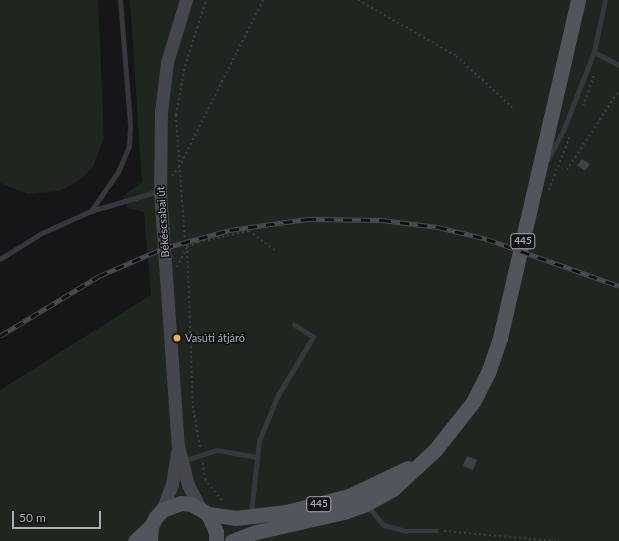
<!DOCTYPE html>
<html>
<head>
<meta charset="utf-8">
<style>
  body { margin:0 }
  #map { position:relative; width:619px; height:541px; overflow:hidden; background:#161618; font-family:Lato,sans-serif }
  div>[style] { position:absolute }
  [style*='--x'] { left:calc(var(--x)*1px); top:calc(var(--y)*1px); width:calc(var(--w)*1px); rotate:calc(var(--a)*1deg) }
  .green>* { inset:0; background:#1e261f }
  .building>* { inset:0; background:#404145 }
  .path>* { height:2px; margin-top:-1px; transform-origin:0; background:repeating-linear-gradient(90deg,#3d3f44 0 2px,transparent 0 5px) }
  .lane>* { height:4.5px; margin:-2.25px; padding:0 2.25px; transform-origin:2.25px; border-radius:2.25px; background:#37383d }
  .secondary>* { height:13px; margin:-6.5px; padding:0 6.5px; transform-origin:6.5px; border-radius:6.5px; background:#45474d }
  .primary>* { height:15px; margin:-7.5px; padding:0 7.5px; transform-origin:7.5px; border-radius:7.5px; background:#53555c }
  .rail>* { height:4.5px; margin-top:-2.25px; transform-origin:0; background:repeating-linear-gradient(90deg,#111113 0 9px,#4a4c52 0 18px); box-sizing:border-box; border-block:1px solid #4a4c52 }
  .dots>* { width:11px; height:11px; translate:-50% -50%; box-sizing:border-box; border:2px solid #111113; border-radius:50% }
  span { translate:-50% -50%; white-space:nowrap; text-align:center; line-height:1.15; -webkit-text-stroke:3px #111113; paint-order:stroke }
  .shield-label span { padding:1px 3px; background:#111113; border:1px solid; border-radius:3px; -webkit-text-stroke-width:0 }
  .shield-label { font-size:10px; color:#a8adb8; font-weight:700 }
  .street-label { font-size:11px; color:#a8adb8 }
  .poi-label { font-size:11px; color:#a8adb8 }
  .left { translate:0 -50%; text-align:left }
  .scale { position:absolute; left:12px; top:511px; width:89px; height:18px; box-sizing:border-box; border:2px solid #a8adb8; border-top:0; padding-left:5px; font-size:12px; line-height:14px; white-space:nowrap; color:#a8adb8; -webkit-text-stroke:3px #111113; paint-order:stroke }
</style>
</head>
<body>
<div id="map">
  <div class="green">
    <i style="clip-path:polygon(0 0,98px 0,104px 138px,93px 167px,81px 179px,60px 191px,28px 194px,0 183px)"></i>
    <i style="clip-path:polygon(130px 0,619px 0,619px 541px,0 541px,0 390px,151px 295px,144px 212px,127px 208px,123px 196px,142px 182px)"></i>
  </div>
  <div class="building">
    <i style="clip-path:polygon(582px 159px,590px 164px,585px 171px,577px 165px)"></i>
    <i style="clip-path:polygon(467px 456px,477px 460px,473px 470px,463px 466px)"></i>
  </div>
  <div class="path">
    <i style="--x:358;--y:0;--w:113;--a:29.7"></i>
    <i style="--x:456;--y:56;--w:76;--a:42.3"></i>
    <i style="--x:583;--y:106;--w:33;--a:-70"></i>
    <i style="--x:567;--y:170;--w:95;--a:-57"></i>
    <i style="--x:172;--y:176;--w:11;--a:-52"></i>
    <i style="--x:179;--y:167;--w:187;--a:-63.3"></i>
    <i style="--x:549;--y:190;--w:58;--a:-68.7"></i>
    <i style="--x:177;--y:267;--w:22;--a:-63"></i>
    <i style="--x:187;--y:247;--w:12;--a:-24"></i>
    <i style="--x:198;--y:242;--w:52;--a:-12.2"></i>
    <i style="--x:249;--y:231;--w:34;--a:37"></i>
    <i style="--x:200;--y:447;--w:40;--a:-100"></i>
    <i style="--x:193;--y:408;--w:161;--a:-92.1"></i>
    <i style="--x:187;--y:247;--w:5;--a:-112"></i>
    <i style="--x:185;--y:242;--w:127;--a:-94.1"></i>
    <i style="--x:176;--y:115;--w:50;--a:-79.6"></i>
    <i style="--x:185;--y:66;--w:69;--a:-72.3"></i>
    <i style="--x:203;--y:463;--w:16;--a:83"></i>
    <i style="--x:205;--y:479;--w:29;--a:52"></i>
    <i style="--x:444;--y:531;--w:112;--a:5.1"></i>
  </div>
  <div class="lane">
    <i style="--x:594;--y:52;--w:28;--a:27"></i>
    <i style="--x:548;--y:159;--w:32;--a:-62"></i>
    <i style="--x:563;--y:131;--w:85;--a:-68.6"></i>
    <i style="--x:594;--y:52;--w:53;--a:-78.1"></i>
    <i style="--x:91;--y:211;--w:47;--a:-55.3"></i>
    <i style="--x:118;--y:172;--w:28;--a:-67"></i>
    <i style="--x:129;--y:146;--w:22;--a:-87"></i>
    <i style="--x:130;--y:124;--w:124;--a:-94.6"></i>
    <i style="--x:0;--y:259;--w:49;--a:-31.8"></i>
    <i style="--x:42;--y:233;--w:54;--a:-24.2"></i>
    <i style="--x:91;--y:211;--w:71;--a:-16.4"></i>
    <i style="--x:183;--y:461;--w:36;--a:-18"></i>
    <i style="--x:217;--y:450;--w:41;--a:9.9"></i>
    <i style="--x:367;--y:505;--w:26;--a:50"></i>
    <i style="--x:384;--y:525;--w:23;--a:15"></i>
    <i style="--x:406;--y:531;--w:31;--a:0"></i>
    <i style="--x:251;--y:513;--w:72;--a:-83.7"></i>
    <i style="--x:259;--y:441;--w:50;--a:-67.6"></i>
    <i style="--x:278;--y:395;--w:68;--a:-58.9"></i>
    <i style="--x:313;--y:337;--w:22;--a:-148"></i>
  </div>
  <div class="secondary">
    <i style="--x:186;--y:0;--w:65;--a:107"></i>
    <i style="--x:167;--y:62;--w:50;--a:96.8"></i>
    <i style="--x:161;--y:112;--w:79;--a:90.7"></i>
    <i style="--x:160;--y:191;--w:256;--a:86"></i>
    <i style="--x:178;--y:446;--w:40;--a:75.6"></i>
    <i style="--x:188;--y:485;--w:26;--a:62"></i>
    <i style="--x:162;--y:510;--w:28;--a:-69"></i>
    <i style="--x:172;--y:484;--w:32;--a:-81"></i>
  </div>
  <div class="primary">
    <i style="--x:208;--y:514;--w:27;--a:8"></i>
    <i style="--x:235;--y:518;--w:51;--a:-6.7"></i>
    <i style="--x:286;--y:512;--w:65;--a:-14.3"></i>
    <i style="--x:349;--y:496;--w:65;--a:-25.4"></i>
    <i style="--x:135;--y:541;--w:22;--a:-43"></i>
    <i style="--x:150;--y:541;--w:15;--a:-86"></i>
    <i style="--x:151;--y:526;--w:10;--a:-61"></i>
    <i style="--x:156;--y:517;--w:9;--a:-49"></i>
    <i style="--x:162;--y:510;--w:20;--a:-20"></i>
    <i style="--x:181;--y:503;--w:10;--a:6"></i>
    <i style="--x:191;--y:504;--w:20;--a:30"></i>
    <i style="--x:208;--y:514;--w:20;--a:66"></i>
    <i style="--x:216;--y:532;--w:9;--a:90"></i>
    <i style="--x:232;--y:541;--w:26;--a:-21"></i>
    <i style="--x:256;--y:532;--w:90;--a:-12.8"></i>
    <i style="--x:344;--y:512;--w:23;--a:-20"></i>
    <i style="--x:366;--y:504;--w:31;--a:-29"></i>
    <i style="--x:393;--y:489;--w:57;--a:-42.9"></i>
    <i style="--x:435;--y:450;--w:61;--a:-51.6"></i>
    <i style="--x:473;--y:402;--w:33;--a:-63"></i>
    <i style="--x:488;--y:373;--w:37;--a:-71"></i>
    <i style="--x:500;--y:338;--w:347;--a:-77"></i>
  </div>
  <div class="rail">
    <i style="--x:0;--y:336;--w:116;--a:-31.2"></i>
    <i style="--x:99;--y:276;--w:71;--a:-23.3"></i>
    <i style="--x:164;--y:248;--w:68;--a:-15.3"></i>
    <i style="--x:230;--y:230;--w:78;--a:-8.1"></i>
    <i style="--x:307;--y:219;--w:75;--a:0.8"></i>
    <i style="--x:382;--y:220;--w:56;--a:7.1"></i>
    <i style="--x:438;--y:227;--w:50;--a:13.8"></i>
    <i style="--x:487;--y:239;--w:140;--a:19.6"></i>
  </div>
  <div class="dots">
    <i style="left:177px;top:338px;background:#f2b134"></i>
  </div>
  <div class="shield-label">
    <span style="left:523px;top:241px">445</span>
    <span style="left:319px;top:504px">445</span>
  </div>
  <div class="street-label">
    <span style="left:163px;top:222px;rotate:-94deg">Békéscsabai út</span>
  </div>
  <div class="poi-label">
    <span class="left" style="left:185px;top:338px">Vasúti átjáró</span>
  </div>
  <div class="scale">50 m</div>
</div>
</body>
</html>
